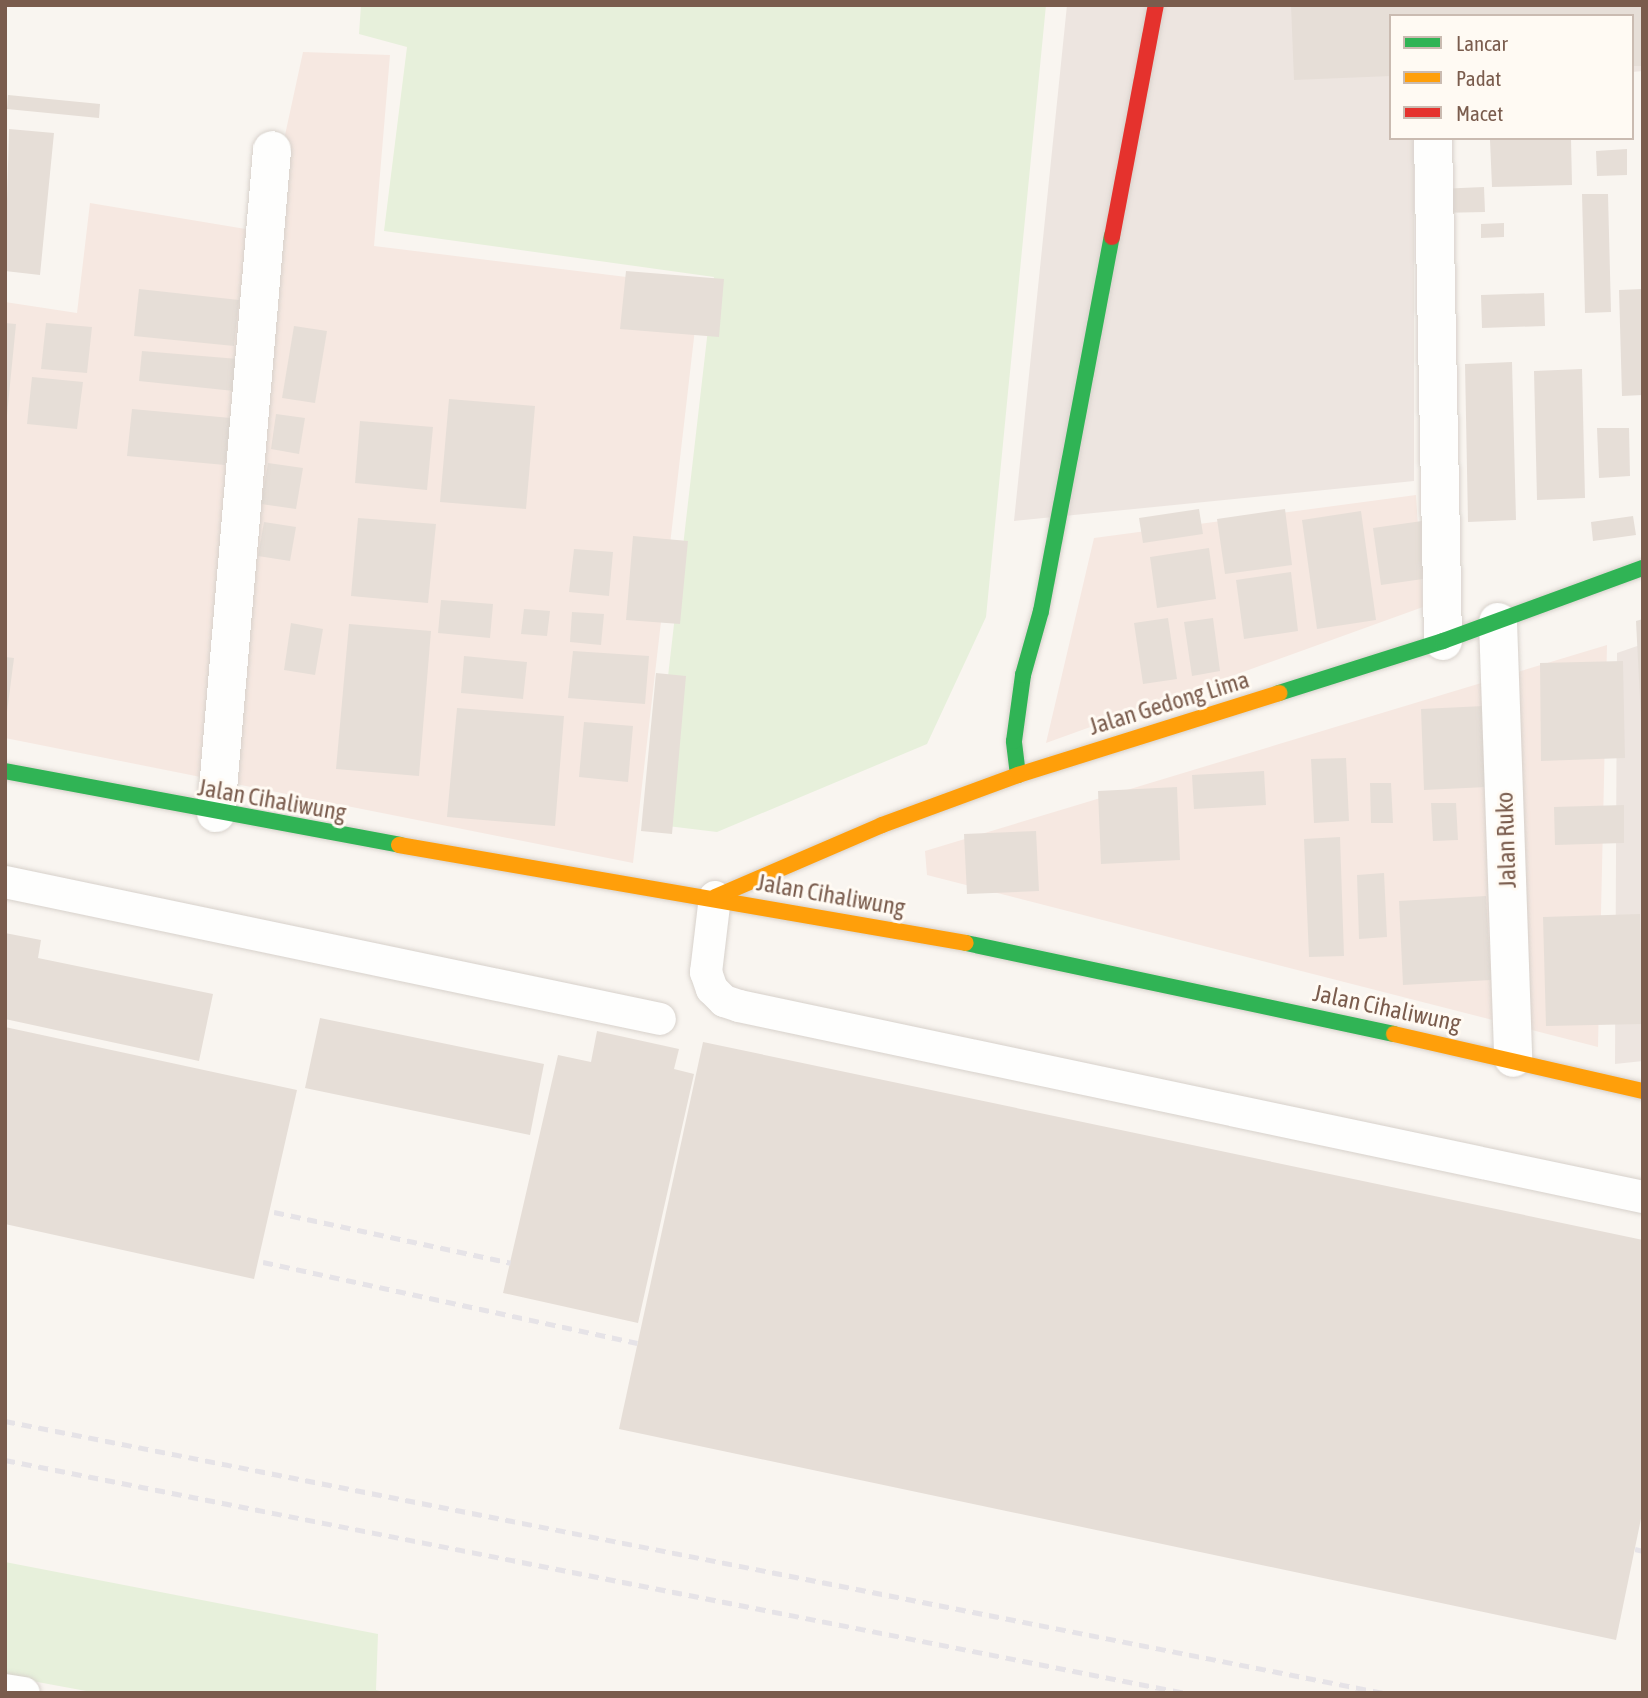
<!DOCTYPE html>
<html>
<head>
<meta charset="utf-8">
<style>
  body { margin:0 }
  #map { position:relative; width:1648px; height:1698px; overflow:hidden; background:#f9f5f0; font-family:"Asap Condensed",sans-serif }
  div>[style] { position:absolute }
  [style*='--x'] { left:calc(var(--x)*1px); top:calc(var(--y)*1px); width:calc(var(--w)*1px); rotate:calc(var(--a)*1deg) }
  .commercial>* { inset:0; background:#f6e8e1 }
  .industrial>* { inset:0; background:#ede5e0 }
  .green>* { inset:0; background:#e7f0db }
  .building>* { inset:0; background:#e6ded7 }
  .roads { filter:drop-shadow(0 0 2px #d7d1cb) drop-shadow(0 0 2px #d7d1cb) }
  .lane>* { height:32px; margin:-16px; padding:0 16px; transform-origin:16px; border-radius:16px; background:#fefefd }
  .street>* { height:38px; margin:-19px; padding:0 19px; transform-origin:19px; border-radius:19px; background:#fefefd }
  .fast>* { height:16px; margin:-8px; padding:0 8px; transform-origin:8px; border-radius:8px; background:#30b455 }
  .slow>* { height:16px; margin:-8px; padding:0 8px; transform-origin:8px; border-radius:8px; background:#ff9f0a }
  .jam>* { height:16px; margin:-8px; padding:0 8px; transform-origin:8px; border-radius:8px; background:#e5322d }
  .rail>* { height:5px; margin-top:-2.5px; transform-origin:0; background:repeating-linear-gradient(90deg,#e6e3e7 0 10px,transparent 0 17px) }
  span { translate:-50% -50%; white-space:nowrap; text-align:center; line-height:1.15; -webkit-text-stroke:6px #fffaf3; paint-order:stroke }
  .street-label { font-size:24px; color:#7a5c4d }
  .frame { position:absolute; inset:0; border:7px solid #7a5c4d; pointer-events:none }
  .legend { position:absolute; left:1389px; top:14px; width:245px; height:126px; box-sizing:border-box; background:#fffaf3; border:2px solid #cabbb1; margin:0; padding:9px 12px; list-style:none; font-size:21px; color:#7a5c4d }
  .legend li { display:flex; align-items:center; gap:14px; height:35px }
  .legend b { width:35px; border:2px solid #cabbb1 }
</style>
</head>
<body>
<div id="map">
  <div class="commercial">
    <i style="clip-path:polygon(303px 52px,390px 55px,374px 246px,700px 286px,633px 863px,5px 738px,5px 302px,77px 313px,90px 203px,264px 232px)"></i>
    <i style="clip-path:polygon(1416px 495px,1423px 607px,1046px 743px,1094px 538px)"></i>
    <i style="clip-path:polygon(1607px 645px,1598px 1047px,927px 875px,925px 851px)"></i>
  </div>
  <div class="industrial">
    <i style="clip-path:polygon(1067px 5px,1643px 5px,1643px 71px,1632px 72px,1632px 16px,1391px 16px,1391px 138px,1414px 138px,1414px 481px,1014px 521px)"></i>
    <i style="clip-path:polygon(1643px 644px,1643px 1061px,1615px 1064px,1617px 653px)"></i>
  </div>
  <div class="green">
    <i style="clip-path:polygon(361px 5px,1046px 5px,986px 617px,927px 744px,717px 832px,651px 824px,714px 277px,384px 231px,407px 47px,359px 34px)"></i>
    <i style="clip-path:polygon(5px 1562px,378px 1634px,376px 1690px,389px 1693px,97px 1693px,5px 1676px)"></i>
  </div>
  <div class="building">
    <i style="clip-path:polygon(1291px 5px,1643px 5px,1643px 66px,1632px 66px,1632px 16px,1391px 16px,1391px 76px,1294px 80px)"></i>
    <i style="clip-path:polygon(8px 95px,100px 104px,99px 118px,7px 109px)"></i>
    <i style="clip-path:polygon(9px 129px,54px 133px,40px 275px,5px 271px)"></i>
    <i style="clip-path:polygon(1571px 138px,1572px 185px,1492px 187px,1490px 140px)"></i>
    <i style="clip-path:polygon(1627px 149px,1627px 175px,1597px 176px,1596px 151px)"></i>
    <i style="clip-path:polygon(1484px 187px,1485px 212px,1438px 213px,1438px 189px)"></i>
    <i style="clip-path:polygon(1582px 194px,1608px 194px,1611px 312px,1585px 313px)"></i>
    <i style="clip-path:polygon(1504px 223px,1504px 237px,1481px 238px,1481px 224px)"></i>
    <i style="clip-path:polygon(626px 271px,724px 279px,719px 337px,620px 329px)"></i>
    <i style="clip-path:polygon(139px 289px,239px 300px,234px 346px,134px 336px)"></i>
    <i style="clip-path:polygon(1643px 289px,1643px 395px,1622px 396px,1619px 290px)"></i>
    <i style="clip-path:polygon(1544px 293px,1545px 326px,1482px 328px,1481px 295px)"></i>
    <i style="clip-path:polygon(5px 323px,16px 324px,7px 415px,5px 415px)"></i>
    <i style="clip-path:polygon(46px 323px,92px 327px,87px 373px,41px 369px)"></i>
    <i style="clip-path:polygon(294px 326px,327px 331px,315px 403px,282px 398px)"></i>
    <i style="clip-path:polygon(142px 351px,238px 359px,234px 391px,139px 381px)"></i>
    <i style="clip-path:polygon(1512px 362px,1516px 520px,1468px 522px,1465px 364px)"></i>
    <i style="clip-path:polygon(1582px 369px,1585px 498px,1537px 500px,1534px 371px)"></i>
    <i style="clip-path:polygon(32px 377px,83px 382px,77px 429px,27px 424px)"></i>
    <i style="clip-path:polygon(449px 399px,535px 406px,526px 509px,440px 502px)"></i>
    <i style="clip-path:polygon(132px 409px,231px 418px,225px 465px,127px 456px)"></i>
    <i style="clip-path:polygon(276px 414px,305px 418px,299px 454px,271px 449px)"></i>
    <i style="clip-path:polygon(360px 421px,433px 427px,427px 490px,355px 483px)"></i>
    <i style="clip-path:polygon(1597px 428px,1629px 428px,1630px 476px,1599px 478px)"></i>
    <i style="clip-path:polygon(268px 463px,303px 468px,296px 509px,261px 504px)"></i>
    <i style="clip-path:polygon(1199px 509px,1203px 534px,1143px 543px,1139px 518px)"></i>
    <i style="clip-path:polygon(1285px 509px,1292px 565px,1225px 574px,1217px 519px)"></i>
    <i style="clip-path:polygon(1361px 511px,1376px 620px,1317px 629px,1302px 520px)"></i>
    <i style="clip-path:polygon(1633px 516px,1636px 535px,1593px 541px,1591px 522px)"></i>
    <i style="clip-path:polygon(358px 518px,436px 524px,428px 603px,351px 596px)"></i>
    <i style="clip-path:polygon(1422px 521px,1430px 578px,1381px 585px,1373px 528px)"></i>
    <i style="clip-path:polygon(264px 522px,296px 527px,290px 561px,258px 556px)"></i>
    <i style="clip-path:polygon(633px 536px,688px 541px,680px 624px,626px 620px)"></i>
    <i style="clip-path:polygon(1209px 548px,1216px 599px,1157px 608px,1150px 557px)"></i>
    <i style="clip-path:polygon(574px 549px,613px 552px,609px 596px,569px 592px)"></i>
    <i style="clip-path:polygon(1291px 572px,1298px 631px,1244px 639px,1236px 580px)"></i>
    <i style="clip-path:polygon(441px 600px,493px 604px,490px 638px,438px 633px)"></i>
    <i style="clip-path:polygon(524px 609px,550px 611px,547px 636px,521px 634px)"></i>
    <i style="clip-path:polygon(572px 612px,604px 614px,601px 645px,570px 642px)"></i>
    <i style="clip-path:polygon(1168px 618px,1177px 679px,1143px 684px,1134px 623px)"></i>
    <i style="clip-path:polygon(1213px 618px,1220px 671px,1192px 676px,1184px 622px)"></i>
    <i style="clip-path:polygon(1643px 619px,1643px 720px,1641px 720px,1636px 621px)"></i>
    <i style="clip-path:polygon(291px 623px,323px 629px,315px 675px,284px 670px)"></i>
    <i style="clip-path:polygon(349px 624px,431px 631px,419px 776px,336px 769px)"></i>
    <i style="clip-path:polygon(573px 651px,649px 656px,645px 704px,568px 698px)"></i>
    <i style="clip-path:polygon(464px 656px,527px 662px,523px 699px,461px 693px)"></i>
    <i style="clip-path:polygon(5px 657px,14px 658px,7px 712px,5px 712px)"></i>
    <i style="clip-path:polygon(1623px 661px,1625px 758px,1541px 761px,1540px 663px)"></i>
    <i style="clip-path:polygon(656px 673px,686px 676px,672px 834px,641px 831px)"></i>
    <i style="clip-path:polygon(1484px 706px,1487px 787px,1424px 790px,1421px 709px)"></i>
    <i style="clip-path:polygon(457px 708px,564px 716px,555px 826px,447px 817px)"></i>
    <i style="clip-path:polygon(584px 722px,633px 726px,628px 782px,579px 777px)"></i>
    <i style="clip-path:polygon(1346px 758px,1349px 821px,1314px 823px,1311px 759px)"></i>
    <i style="clip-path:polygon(1264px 771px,1266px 805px,1194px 809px,1192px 775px)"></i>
    <i style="clip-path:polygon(1370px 783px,1391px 783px,1393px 823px,1371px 823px)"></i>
    <i style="clip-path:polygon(1177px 787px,1180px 860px,1101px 864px,1098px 791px)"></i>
    <i style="clip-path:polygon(1431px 803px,1456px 803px,1458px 840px,1433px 841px)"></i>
    <i style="clip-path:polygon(1624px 805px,1624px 843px,1555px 845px,1554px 807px)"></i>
    <i style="clip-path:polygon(1036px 831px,1039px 891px,967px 894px,964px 834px)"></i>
    <i style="clip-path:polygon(1340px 837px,1344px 956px,1309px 957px,1304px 839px)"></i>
    <i style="clip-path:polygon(1384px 873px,1387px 937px,1359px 939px,1357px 875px)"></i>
    <i style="clip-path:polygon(1486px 896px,1491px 980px,1403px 985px,1399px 901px)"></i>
    <i style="clip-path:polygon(1640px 914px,1643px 1024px,1546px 1026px,1543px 917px)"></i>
    <i style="clip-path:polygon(5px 933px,41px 940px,38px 958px,213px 994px,199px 1061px,5px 1019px)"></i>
    <i style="clip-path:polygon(320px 1018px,544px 1064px,530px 1135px,305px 1088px)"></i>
    <i style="clip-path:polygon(5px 1027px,297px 1090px,254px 1279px,5px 1224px)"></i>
    <i style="clip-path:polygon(597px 1031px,679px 1049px,674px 1069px,694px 1074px,638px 1323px,503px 1293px,558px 1055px,591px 1062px)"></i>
    <i style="clip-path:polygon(703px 1042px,1643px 1240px,1643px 1509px,1616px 1640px,619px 1429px)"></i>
  </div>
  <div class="roads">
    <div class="lane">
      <i style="--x:5;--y:882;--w:669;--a:11.81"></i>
      <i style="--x:715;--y:897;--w:76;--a:96.8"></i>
      <i style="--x:706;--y:972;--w:18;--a:71"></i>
      <i style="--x:712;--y:989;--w:17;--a:45"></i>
      <i style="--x:724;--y:1001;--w:16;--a:18"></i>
      <i style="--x:739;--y:1006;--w:924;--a:11.93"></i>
      <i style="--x:5;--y:1690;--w:19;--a:9"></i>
    </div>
    <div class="street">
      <i style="--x:1433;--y:138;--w:503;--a:88.86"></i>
      <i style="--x:1498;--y:622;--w:436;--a:88"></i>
      <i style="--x:216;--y:813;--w:665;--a:-85.17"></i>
    </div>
    <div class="fast">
      <i style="--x:1279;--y:693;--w:172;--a:-17.6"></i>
      <i style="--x:1443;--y:641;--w:213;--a:-20.1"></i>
      <i style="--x:5;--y:771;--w:401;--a:10.6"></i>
      <i style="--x:1018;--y:775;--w:34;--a:-97"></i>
      <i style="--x:1014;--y:741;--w:67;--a:-82.2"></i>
      <i style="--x:1023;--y:675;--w:66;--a:-74.3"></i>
      <i style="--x:1041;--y:611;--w:381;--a:-79.3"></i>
      <i style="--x:966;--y:943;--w:438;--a:12"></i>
    </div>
    <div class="slow">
      <i style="--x:399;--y:845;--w:575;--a:9.81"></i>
      <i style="--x:715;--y:897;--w:182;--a:-23.3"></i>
      <i style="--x:882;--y:825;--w:145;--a:-20.2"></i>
      <i style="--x:1018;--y:775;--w:274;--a:-17.4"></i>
      <i style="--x:1394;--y:1034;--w:255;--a:12.9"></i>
    </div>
    <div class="jam">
      <i style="--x:1112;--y:237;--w:236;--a:-79.3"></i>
    </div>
  </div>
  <div class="rail">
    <i style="--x:274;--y:1212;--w:242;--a:12.1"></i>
    <i style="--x:263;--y:1262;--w:383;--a:12.2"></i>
    <i style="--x:5;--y:1421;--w:1406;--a:11.16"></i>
    <i style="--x:5;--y:1460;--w:1203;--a:11.17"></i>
    <i style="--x:1635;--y:1549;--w:8;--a:14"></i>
  </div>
  <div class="street-label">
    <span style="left:1169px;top:703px;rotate:-17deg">Jalan Gedong Lima</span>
    <span style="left:272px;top:800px;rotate:10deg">Jalan Cihaliwung</span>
    <span style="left:1506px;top:840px;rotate:-92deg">Jalan Ruko</span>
    <span style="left:831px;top:895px;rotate:10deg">Jalan Cihaliwung</span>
    <span style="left:1387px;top:1008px;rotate:12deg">Jalan Cihaliwung</span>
  </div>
  <div class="frame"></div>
  <ul class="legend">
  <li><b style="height:9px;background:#30b455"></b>Lancar</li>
  <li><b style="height:9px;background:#ff9f0a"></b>Padat</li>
  <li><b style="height:9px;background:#e5322d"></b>Macet</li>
  </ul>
</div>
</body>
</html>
